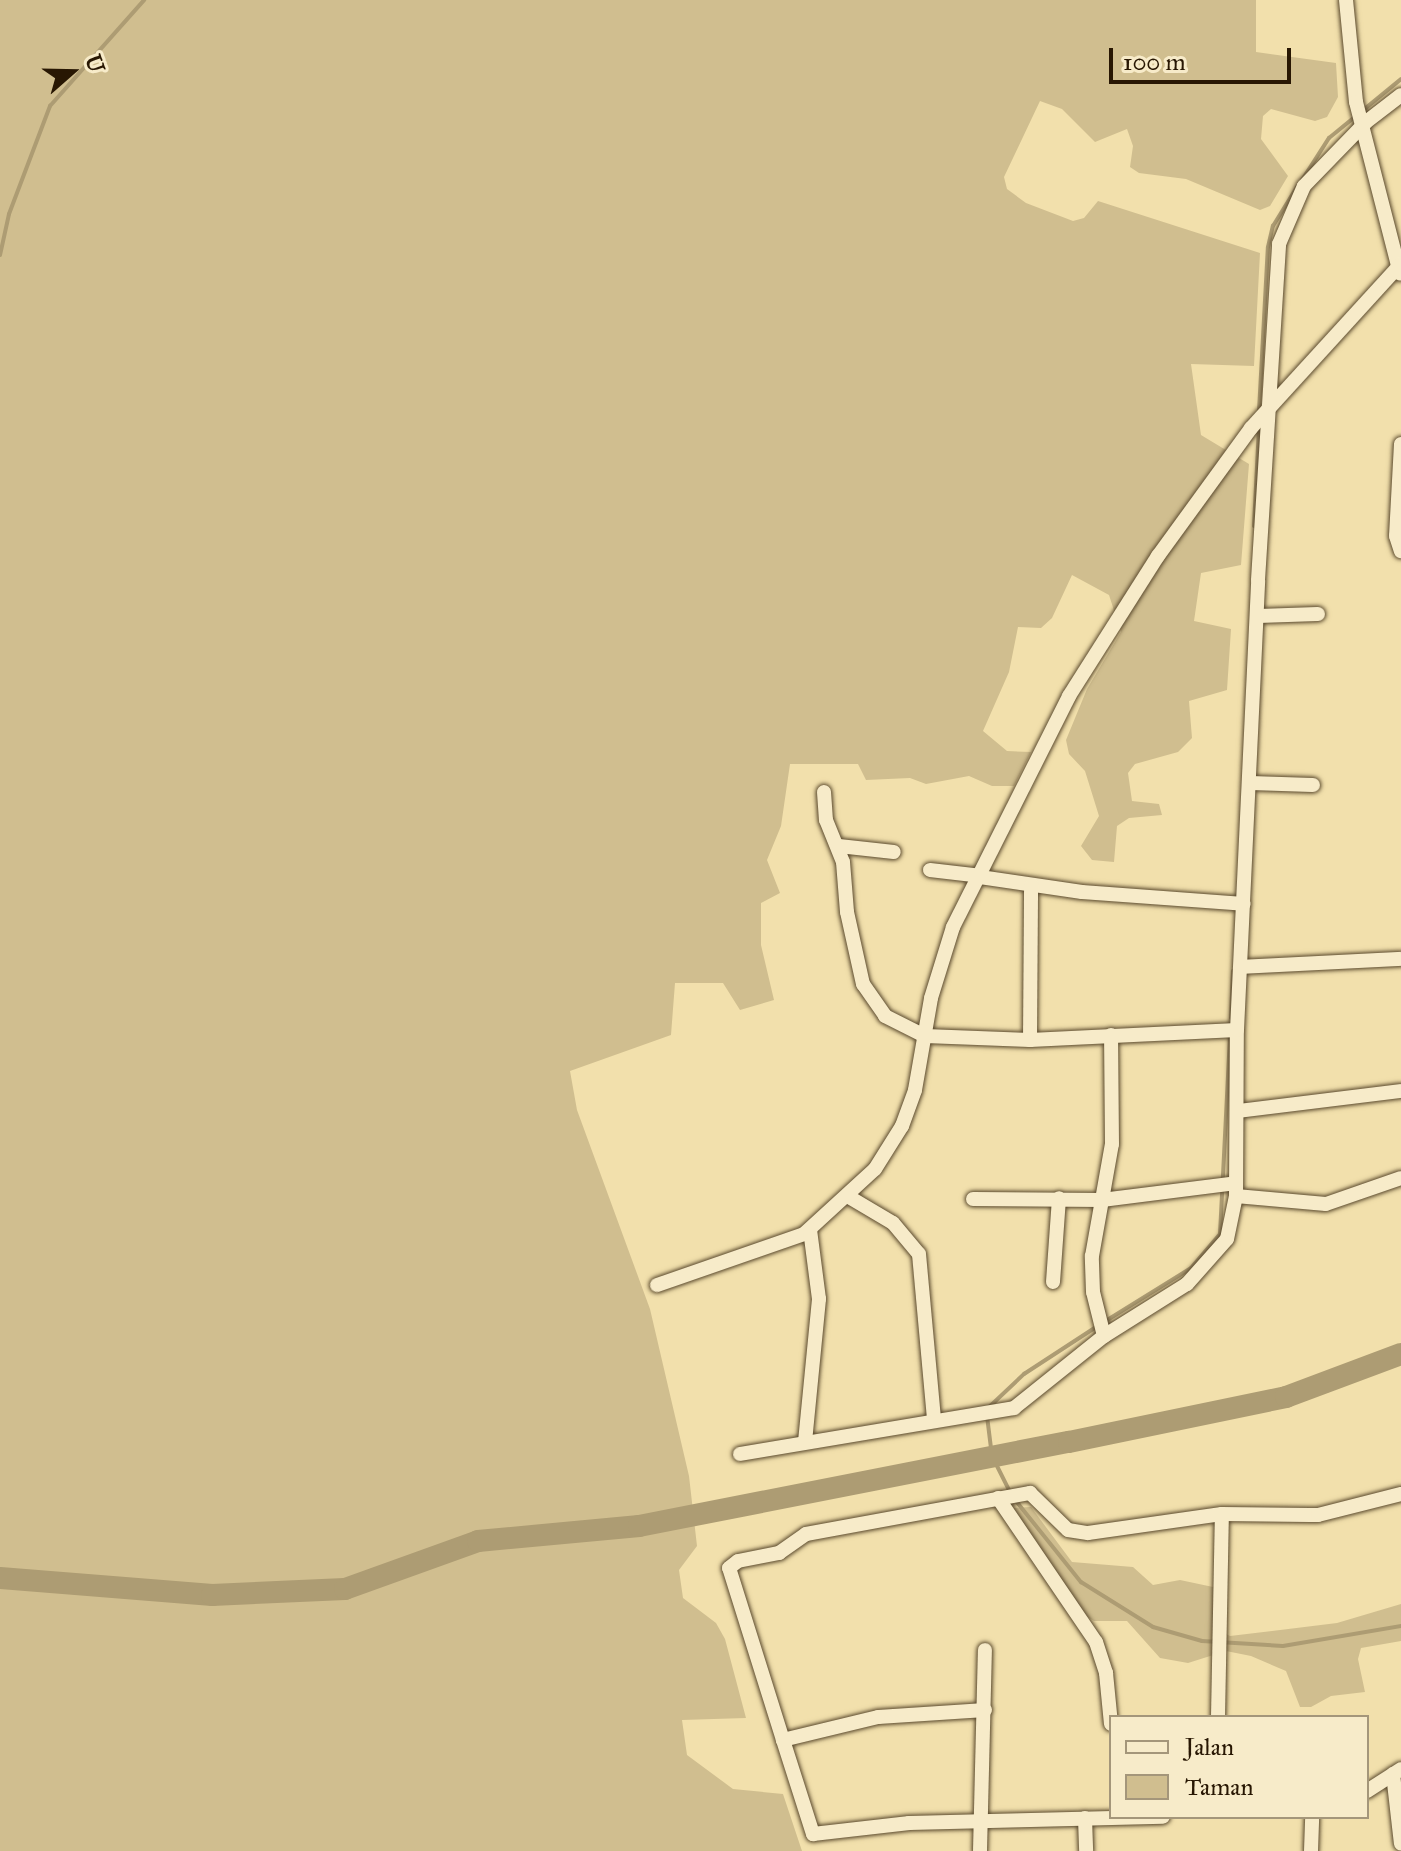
<!DOCTYPE html>
<html>
<head>
<meta charset="utf-8">
<style>
  body { margin:0 }
  #map { position:relative; width:1401px; height:1851px; overflow:hidden; background:#f2e0ac; font-family:"IM FELL Great Primer",serif }
  div>[style] { position:absolute }
  [style*='--x'] { left:calc(var(--x)*1px); top:calc(var(--y)*1px); width:calc(var(--w)*1px); rotate:calc(var(--a)*1deg) }
  .green>* { inset:0; background:#d0be8f }
  .stream>* { height:4px; margin:-2px; padding:0 2px; transform-origin:2px; border-radius:2px; background:#ad9c73 }
  .river>* { height:22px; margin:-11px; padding:0 11px; transform-origin:11px; border-radius:11px; background:#ad9c73 }
  .roads { filter:drop-shadow(0 0 2px #5a492d) drop-shadow(0 0 2px #5a492d) }
  .street>* { height:14px; margin:-7px; padding:0 7px; transform-origin:7px; border-radius:7px; background:#f7ebc9 }
  span { translate:-50% -50%; white-space:nowrap; text-align:center; line-height:1.15; -webkit-text-stroke:8px #f7ebc9; paint-order:stroke }
  .legend { position:absolute; left:1109px; top:1715px; width:260px; height:104px; box-sizing:border-box; background:#f7ebc9; border:2px solid #a4967a; margin:0; padding:10px 14px; list-style:none; font-size:24px; color:#281703 }
  .legend li { display:flex; align-items:center; gap:16px; height:40px }
  .legend b { width:40px; border:2px solid #a4967a }
  .north { position:absolute; left:32px; top:32px; width:80px; height:80px; -webkit-text-stroke:6px #f7ebc9; paint-order:stroke; rotate:70deg; font-size:22px; font-weight:700; line-height:32px; text-align:center; color:#281703 }
  .north::after { content:''; display:block; margin:auto; width:28px; height:36px; background:#281703; clip-path:polygon(50% 0,100% 100%,50% 72%,0 100%) }
  .scale { position:absolute; left:1109px; top:48px; width:182px; height:36px; box-sizing:border-box; border:4px solid #281703; border-top:0; padding-left:10px; font-size:24px; line-height:28px; white-space:nowrap; color:#281703; -webkit-text-stroke:6px #f7ebc9; paint-order:stroke }
</style>
</head>
<body>
<div id="map">
  <div class="green">
    <i style="clip-path:polygon(0 0,1256px 0,1256px 52px,1336px 63px,1338px 97px,1327px 117px,1315px 121px,1271px 109px,1263px 116px,1261px 139px,1288px 176px,1270px 206px,1260px 210px,1186px 179px,1139px 173px,1130px 167px,1133px 146px,1127px 129px,1095px 142px,1062px 109px,1040px 101px,1004px 177px,1007px 189px,1026px 203px,1073px 221px,1084px 218px,1098px 201px,1260px 253px,1254px 366px,1191px 364px,1201px 435px,1249px 464px,1241px 565px,1201px 573px,1194px 621px,1231px 629px,1227px 690px,1189px 701px,1192px 738px,1178px 752px,1135px 764px,1128px 773px,1132px 801px,1159px 804px,1162px 815px,1129px 818px,1117px 826px,1114px 862px,1092px 860px,1081px 846px,1099px 816px,1085px 771px,1069px 754px,1066px 740px,1087px 689px,1121px 632px,1109px 595px,1072px 575px,1052px 618px,1041px 628px,1018px 627px,1009px 672px,983px 731px,1007px 751px,1031px 752px,1014px 786px,992px 786px,969px 776px,926px 784px,910px 778px,866px 780px,858px 764px,790px 764px,781px 826px,767px 860px,780px 893px,761px 903px,761px 945px,774px 1000px,740px 1010px,723px 983px,675px 983px,671px 1035px,570px 1071px,577px 1110px,650px 1309px,689px 1476px,697px 1546px,679px 1570px,683px 1598px,716px 1623px,725px 1639px,746px 1718px,682px 1720px,687px 1755px,733px 1789px,783px 1794px,802px 1851px,0 1851px)"></i>
    <i style="clip-path:polygon(1031px 1507px,1072px 1562px,1133px 1567px,1153px 1585px,1180px 1580px,1213px 1587px,1213px 1628px,1230px 1636px,1337px 1623px,1401px 1604px,1401px 1641px,1361px 1648px,1358px 1659px,1365px 1692px,1331px 1696px,1311px 1707px,1300px 1707px,1286px 1671px,1251px 1656px,1226px 1651px,1188px 1663px,1160px 1658px,1127px 1621px,1094px 1621px,1078px 1611px,1013px 1508px)"></i>
  </div>
  <div class="stream">
    <i style="--x:1302;--y:180;--w:50;--a:-57.3"></i>
    <i style="--x:1329;--y:138;--w:93;--a:-39.3"></i>
    <i style="--x:0;--y:255;--w:42;--a:-77.6"></i>
    <i style="--x:9;--y:214;--w:116;--a:-69.2"></i>
    <i style="--x:50;--y:106;--w:142;--a:-48.4"></i>
    <i style="--x:1259;--y:411;--w:164;--a:-86.9"></i>
    <i style="--x:1268;--y:247;--w:22;--a:-77"></i>
    <i style="--x:1273;--y:226;--w:46;--a:-58.4"></i>
    <i style="--x:1254;--y:526;--w:99;--a:-87.1"></i>
    <i style="--x:1231;--y:1018;--w:47;--a:-87.6"></i>
    <i style="--x:1104;--y:1322;--w:102;--a:-31.8"></i>
    <i style="--x:1191;--y:1268;--w:45;--a:-49.5"></i>
    <i style="--x:1220;--y:1234;--w:199;--a:-87.1"></i>
    <i style="--x:988;--y:1408;--w:50;--a:-43.4"></i>
    <i style="--x:1024;--y:1374;--w:86;--a:-33.1"></i>
    <i style="--x:987;--y:1416;--w:40;--a:82.9"></i>
    <i style="--x:992;--y:1456;--w:42;--a:63.4"></i>
    <i style="--x:1016;--y:1501;--w:104;--a:51.3"></i>
    <i style="--x:1081;--y:1582;--w:85;--a:32"></i>
    <i style="--x:1153;--y:1627;--w:51;--a:15.9"></i>
    <i style="--x:1202;--y:1641;--w:81;--a:3.5"></i>
    <i style="--x:1283;--y:1646;--w:120;--a:-9.6"></i>
  </div>
  <div class="river">
    <i style="--x:0;--y:1578;--w:213;--a:4.6"></i>
    <i style="--x:212;--y:1595;--w:133;--a:-2.6"></i>
    <i style="--x:345;--y:1589;--w:141;--a:-19.8"></i>
    <i style="--x:478;--y:1541;--w:162;--a:-5.3"></i>
    <i style="--x:639;--y:1526;--w:438;--a:-11.1"></i>
    <i style="--x:1069;--y:1442;--w:222;--a:-11.7"></i>
    <i style="--x:1286;--y:1397;--w:123;--a:-20.5"></i>
  </div>
  <div class="roads">
    <div class="street">
      <i style="--x:1346;--y:0;--w:102;--a:84.4"></i>
      <i style="--x:1356;--y:102;--w:177;--a:75.6"></i>
      <i style="--x:1401;--y:444;--w:92;--a:93.1"></i>
      <i style="--x:1396;--y:536;--w:16;--a:72"></i>
      <i style="--x:1258;--y:616;--w:60;--a:-1.9"></i>
      <i style="--x:1250;--y:783;--w:63;--a:1.8"></i>
      <i style="--x:824;--y:792;--w:28;--a:86"></i>
      <i style="--x:826;--y:820;--w:45;--a:68"></i>
      <i style="--x:843;--y:862;--w:50;--a:85.4"></i>
      <i style="--x:847;--y:912;--w:74;--a:77.5"></i>
      <i style="--x:863;--y:984;--w:39;--a:55"></i>
      <i style="--x:885;--y:1016;--w:45;--a:26.6"></i>
      <i style="--x:925;--y:1036;--w:105;--a:2.2"></i>
      <i style="--x:1030;--y:1040;--w:207;--a:-2.8"></i>
      <i style="--x:839;--y:846;--w:55;--a:6.2"></i>
      <i style="--x:930;--y:870;--w:52;--a:6.6"></i>
      <i style="--x:980;--y:877;--w:103;--a:8.4"></i>
      <i style="--x:1082;--y:892;--w:162;--a:4.2"></i>
      <i style="--x:1241;--y:967;--w:160;--a:-2.9"></i>
      <i style="--x:1030;--y:1040;--w:155;--a:-89.6"></i>
      <i style="--x:1238;--y:1111;--w:164;--a:-7"></i>
      <i style="--x:1236;--y:1196;--w:90;--a:5.1"></i>
      <i style="--x:1326;--y:1204;--w:79;--a:-19.1"></i>
      <i style="--x:849;--y:1197;--w:51;--a:30.6"></i>
      <i style="--x:893;--y:1223;--w:40;--a:50"></i>
      <i style="--x:919;--y:1254;--w:167;--a:84.8"></i>
      <i style="--x:973;--y:1199;--w:129;--a:0.4"></i>
      <i style="--x:1102;--y:1200;--w:135;--a:-7.2"></i>
      <i style="--x:1053;--y:1282;--w:84;--a:-85.9"></i>
      <i style="--x:657;--y:1285;--w:156;--a:-19.1"></i>
      <i style="--x:804;--y:1234;--w:96;--a:-42.5"></i>
      <i style="--x:875;--y:1169;--w:51;--a:-57.9"></i>
      <i style="--x:902;--y:1126;--w:38;--a:-70"></i>
      <i style="--x:915;--y:1090;--w:93;--a:-80.1"></i>
      <i style="--x:931;--y:998;--w:74;--a:-72.8"></i>
      <i style="--x:953;--y:927;--w:258;--a:-63.3"></i>
      <i style="--x:1069;--y:696;--w:166;--a:-57.6"></i>
      <i style="--x:1158;--y:556;--w:158;--a:-54"></i>
      <i style="--x:1251;--y:428;--w:222;--a:-47.6"></i>
      <i style="--x:1104;--y:1336;--w:45;--a:-104"></i>
      <i style="--x:1093;--y:1292;--w:36;--a:-92"></i>
      <i style="--x:1092;--y:1256;--w:114;--a:-79.9"></i>
      <i style="--x:1112;--y:1144;--w:109;--a:-90.5"></i>
      <i style="--x:805;--y:1442;--w:144;--a:-84.4"></i>
      <i style="--x:819;--y:1299;--w:70;--a:-97.4"></i>
      <i style="--x:740;--y:1454;--w:278;--a:-9.5"></i>
      <i style="--x:1014;--y:1408;--w:115;--a:-38.7"></i>
      <i style="--x:1104;--y:1336;--w:98;--a:-32.1"></i>
      <i style="--x:1187;--y:1284;--w:60;--a:-48.4"></i>
      <i style="--x:1227;--y:1239;--w:44;--a:-78.2"></i>
      <i style="--x:1236;--y:1196;--w:166;--a:-89.7"></i>
      <i style="--x:1237;--y:1030;--w:450;--a:-87.3"></i>
      <i style="--x:1258;--y:580;--w:337;--a:-86.4"></i>
      <i style="--x:1279;--y:244;--w:63;--a:-66.7"></i>
      <i style="--x:1304;--y:186;--w:89;--a:-45.9"></i>
      <i style="--x:1366;--y:122;--w:44;--a:-37.6"></i>
      <i style="--x:998;--y:1498;--w:174;--a:55.8"></i>
      <i style="--x:1096;--y:1642;--w:33;--a:72"></i>
      <i style="--x:1106;--y:1673;--w:51;--a:84.4"></i>
      <i style="--x:985;--y:1710;--w:107;--a:176.3"></i>
      <i style="--x:878;--y:1717;--w:98;--a:166.4"></i>
      <i style="--x:783;--y:1740;--w:99;--a:72.3"></i>
      <i style="--x:813;--y:1834;--w:97;--a:-6.5"></i>
      <i style="--x:909;--y:1823;--w:254;--a:-1.4"></i>
      <i style="--x:1218;--y:1717;--w:203;--a:-88.9"></i>
      <i style="--x:783;--y:1740;--w:180;--a:-107.4"></i>
      <i style="--x:729;--y:1568;--w:11;--a:-38"></i>
      <i style="--x:738;--y:1561;--w:42;--a:-11"></i>
      <i style="--x:779;--y:1553;--w:33;--a:-35"></i>
      <i style="--x:806;--y:1534;--w:228;--a:-10.4"></i>
      <i style="--x:1030;--y:1493;--w:53;--a:44.2"></i>
      <i style="--x:1068;--y:1530;--w:20;--a:9"></i>
      <i style="--x:1088;--y:1533;--w:135;--a:-8.1"></i>
      <i style="--x:1222;--y:1514;--w:96;--a:0.6"></i>
      <i style="--x:1318;--y:1515;--w:86;--a:-14.2"></i>
      <i style="--x:1393;--y:1774;--w:70;--a:83.5"></i>
      <i style="--x:1367;--y:1791;--w:40;--a:-32.9"></i>
      <i style="--x:1085;--y:1818;--w:33;--a:88"></i>
      <i style="--x:980;--y:1851;--w:201;--a:-88.6"></i>
      <i style="--x:1311;--y:1851;--w:34;--a:-88"></i>
    </div>
  </div>
  <ul class="legend">
  <li><b style="height:10px;background:#f7ebc9"></b>Jalan</li>
  <li><b style="height:22px;background:#d0be8f"></b>Taman</li>
  </ul>
  <div class="north">U</div>
  <div class="scale">100 m</div>
</div>
</body>
</html>
